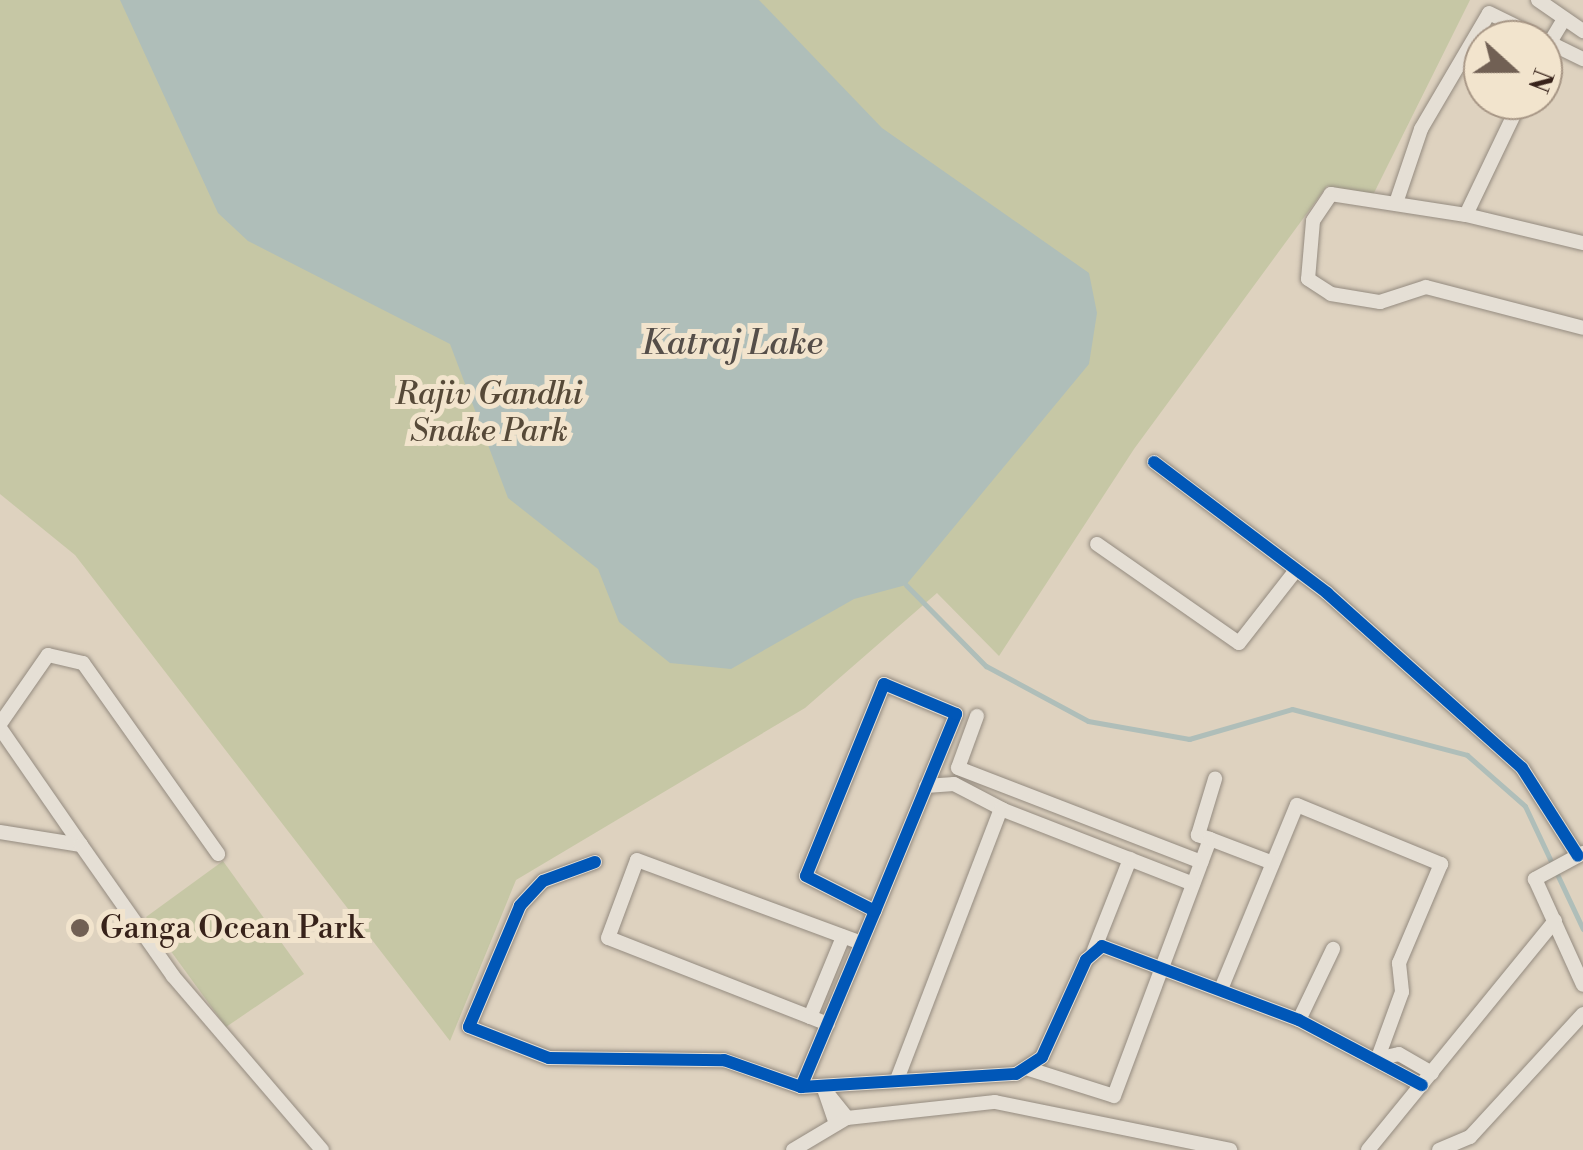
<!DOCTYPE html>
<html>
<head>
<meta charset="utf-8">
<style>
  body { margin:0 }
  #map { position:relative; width:1583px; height:1150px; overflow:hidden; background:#ded2bf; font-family:"Libre Bodoni",serif }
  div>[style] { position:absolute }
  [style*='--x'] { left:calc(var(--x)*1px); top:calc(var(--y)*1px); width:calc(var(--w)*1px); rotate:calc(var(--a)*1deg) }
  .green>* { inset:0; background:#c6c7a5 }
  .water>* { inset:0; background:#afbeb9 }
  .stream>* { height:5px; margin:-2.5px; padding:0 2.5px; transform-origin:2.5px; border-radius:2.5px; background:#afbeb9 }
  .roads { filter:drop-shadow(0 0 2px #948b80) drop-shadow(0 0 2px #948b80) }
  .minor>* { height:14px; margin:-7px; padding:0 7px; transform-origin:7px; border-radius:7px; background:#e5dfd5 }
  .cycleway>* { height:12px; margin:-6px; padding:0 6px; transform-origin:6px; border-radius:6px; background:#0057b8 }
  .dots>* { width:28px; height:28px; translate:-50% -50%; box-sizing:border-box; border:5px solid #f2e4cd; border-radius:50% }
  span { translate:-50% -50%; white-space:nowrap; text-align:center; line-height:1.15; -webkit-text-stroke:10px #f2e4cd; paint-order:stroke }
  .park-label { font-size:32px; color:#564938; font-style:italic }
  .poi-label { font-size:32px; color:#37221a }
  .left { translate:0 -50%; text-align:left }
  .water-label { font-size:35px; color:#554e49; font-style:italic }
  .north { position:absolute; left:1463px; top:20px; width:100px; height:100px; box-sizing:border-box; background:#f2e4cd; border:2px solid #a79685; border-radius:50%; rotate:111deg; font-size:28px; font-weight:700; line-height:40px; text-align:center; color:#37221a }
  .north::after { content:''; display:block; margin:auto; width:35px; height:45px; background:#716054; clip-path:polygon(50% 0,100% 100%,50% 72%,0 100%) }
</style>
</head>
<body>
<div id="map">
  <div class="green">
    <i style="clip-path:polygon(0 0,1470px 0,1372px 197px,1327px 186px,1134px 449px,999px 656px,937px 593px,805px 708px,516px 880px,450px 1041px,75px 555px,0 494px)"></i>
    <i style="clip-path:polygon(223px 861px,304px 974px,226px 1027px,146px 917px)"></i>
  </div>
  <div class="water">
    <i style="clip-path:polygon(120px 0,759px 0,882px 128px,1089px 273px,1097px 313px,1089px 364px,906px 585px,854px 599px,731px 669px,670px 663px,619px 622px,598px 569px,508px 498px,450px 344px,248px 241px,218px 213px)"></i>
  </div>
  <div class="stream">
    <i style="--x:906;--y:585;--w:114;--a:45.4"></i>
    <i style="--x:986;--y:666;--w:116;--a:28.3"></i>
    <i style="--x:1088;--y:721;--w:103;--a:10.1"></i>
    <i style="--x:1189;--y:739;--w:107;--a:-16.2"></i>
    <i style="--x:1292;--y:709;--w:181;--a:14.7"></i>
    <i style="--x:1467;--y:755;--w:77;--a:41.3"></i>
    <i style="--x:1525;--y:806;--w:136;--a:64.8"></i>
  </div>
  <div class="roads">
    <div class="minor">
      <i style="--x:1538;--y:0;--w:55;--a:34.6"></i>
      <i style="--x:1543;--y:54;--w:41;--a:-59"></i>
      <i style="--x:1521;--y:100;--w:127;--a:115.6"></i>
      <i style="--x:1466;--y:215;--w:120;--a:13.5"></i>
      <i style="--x:1397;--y:200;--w:75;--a:-71.3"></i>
      <i style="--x:1421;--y:129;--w:134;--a:-59.6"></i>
      <i style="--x:1489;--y:13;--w:105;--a:26.1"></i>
      <i style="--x:1466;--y:215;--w:137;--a:-171.2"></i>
      <i style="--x:1331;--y:194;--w:32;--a:124"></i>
      <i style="--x:1313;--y:221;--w:58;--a:94.9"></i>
      <i style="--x:1308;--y:279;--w:27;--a:33"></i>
      <i style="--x:1331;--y:294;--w:50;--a:9.3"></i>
      <i style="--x:1380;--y:302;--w:48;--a:-18.1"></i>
      <i style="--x:1426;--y:287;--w:162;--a:14.6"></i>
      <i style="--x:1154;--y:462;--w:217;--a:37.1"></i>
      <i style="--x:1327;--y:593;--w:262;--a:41.9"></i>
      <i style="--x:1522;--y:768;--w:104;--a:57.5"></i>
      <i style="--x:1097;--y:544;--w:173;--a:34.9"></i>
      <i style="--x:1239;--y:643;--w:93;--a:-52"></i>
      <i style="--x:977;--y:716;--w:55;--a:110.1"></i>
      <i style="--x:958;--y:768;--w:261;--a:21.1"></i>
      <i style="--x:0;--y:724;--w:84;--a:-55.2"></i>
      <i style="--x:48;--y:655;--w:36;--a:13"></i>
      <i style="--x:83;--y:663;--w:234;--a:54.7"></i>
      <i style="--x:0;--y:728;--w:142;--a:55.3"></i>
      <i style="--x:926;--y:786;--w:28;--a:-4"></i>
      <i style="--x:954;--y:784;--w:56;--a:27.5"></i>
      <i style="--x:0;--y:832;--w:82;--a:9.1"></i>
      <i style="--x:81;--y:845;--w:160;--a:54.9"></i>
      <i style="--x:173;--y:976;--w:229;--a:49.4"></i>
      <i style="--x:1210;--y:839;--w:13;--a:-162"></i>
      <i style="--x:1198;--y:835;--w:59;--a:-73.1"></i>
      <i style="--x:1583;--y:853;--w:55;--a:151.6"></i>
      <i style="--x:1535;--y:879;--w:116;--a:65.6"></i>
      <i style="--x:595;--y:862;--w:55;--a:159.9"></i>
      <i style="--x:543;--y:881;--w:34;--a:133"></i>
      <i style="--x:520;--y:906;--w:131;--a:112.9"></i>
      <i style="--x:469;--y:1027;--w:86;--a:21.2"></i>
      <i style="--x:549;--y:1058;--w:175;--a:0.7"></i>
      <i style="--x:724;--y:1060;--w:82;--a:19.3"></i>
      <i style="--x:801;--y:1087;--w:215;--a:-3.5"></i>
      <i style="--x:1016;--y:1074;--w:31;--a:-33"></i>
      <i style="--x:1042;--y:1057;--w:107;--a:-65.6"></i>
      <i style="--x:1086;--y:960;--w:21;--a:-41"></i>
      <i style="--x:1102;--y:946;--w:210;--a:20.6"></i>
      <i style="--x:1299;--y:1020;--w:139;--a:27.9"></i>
      <i style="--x:1094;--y:950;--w:98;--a:-68.4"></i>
      <i style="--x:1221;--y:989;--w:199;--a:-67.6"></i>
      <i style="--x:1297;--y:805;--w:156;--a:22.3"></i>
      <i style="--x:1441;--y:864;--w:108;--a:113"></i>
      <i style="--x:1399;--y:963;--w:29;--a:84"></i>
      <i style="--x:1402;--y:992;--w:67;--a:110.1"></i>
      <i style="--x:810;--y:1017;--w:87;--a:-67.6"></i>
      <i style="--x:1299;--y:1020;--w:79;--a:-64.4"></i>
      <i style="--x:828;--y:1024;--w:236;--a:-158.6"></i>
      <i style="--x:608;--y:938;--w:83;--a:-69.6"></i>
      <i style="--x:637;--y:860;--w:239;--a:20.3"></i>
      <i style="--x:1385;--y:1057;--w:14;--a:-12"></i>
      <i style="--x:1399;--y:1054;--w:38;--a:30"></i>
      <i style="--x:1029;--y:1069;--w:89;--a:17.6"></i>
      <i style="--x:1114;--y:1096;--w:274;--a:-69.5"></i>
      <i style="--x:1210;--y:839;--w:67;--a:20.9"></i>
      <i style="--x:898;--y:1077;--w:287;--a:-69"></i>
      <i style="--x:1001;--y:809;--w:206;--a:21.3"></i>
      <i style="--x:823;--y:1086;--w:40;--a:71.1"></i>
      <i style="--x:801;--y:1087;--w:191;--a:-67.2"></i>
      <i style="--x:875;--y:911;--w:213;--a:-67.6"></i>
      <i style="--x:956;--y:714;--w:78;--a:-157.4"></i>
      <i style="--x:884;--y:684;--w:207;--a:112.1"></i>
      <i style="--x:806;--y:876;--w:77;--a:26.9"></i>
      <i style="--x:827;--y:1093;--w:32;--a:51"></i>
      <i style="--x:793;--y:1150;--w:63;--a:-30.7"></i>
      <i style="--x:847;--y:1118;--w:149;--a:-6.2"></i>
      <i style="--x:995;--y:1102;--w:240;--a:11.5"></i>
      <i style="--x:1368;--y:1150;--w:296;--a:-50.8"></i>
      <i style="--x:1439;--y:1150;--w:34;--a:-23"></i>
      <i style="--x:1470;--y:1137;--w:167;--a:-47.4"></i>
    </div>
  </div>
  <div class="cycleway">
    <i style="--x:1154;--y:462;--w:217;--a:37.1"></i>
    <i style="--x:1327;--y:593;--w:262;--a:41.9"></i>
    <i style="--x:1522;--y:768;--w:104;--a:57.5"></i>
    <i style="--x:595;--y:862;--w:55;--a:159.9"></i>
    <i style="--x:543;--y:881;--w:34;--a:133"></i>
    <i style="--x:520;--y:906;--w:131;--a:112.9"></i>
    <i style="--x:469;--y:1027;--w:86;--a:21.2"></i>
    <i style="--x:549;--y:1058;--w:175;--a:0.7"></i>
    <i style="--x:724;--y:1060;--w:82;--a:19.3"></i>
    <i style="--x:801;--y:1087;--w:215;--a:-3.5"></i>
    <i style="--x:1016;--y:1074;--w:31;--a:-33"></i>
    <i style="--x:1042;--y:1057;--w:107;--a:-65.6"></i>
    <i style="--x:1086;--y:960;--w:21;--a:-41"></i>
    <i style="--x:1102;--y:946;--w:210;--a:20.6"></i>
    <i style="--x:1299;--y:1020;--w:139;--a:27.9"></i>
    <i style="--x:801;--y:1087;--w:191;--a:-67.2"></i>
    <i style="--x:875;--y:911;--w:213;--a:-67.6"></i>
    <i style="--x:956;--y:714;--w:78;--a:-157.4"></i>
    <i style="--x:884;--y:684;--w:207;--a:112.1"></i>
    <i style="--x:806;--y:876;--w:77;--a:26.9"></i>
  </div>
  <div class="dots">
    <i style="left:80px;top:928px;background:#716054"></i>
  </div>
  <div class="park-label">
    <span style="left:489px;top:413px">Rajiv Gandhi<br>Snake Park</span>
  </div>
  <div class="poi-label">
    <span class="left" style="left:100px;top:928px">Ganga Ocean Park</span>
  </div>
  <div class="water-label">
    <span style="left:732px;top:344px">Katraj Lake</span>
  </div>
  <div class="north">N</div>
</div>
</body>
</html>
